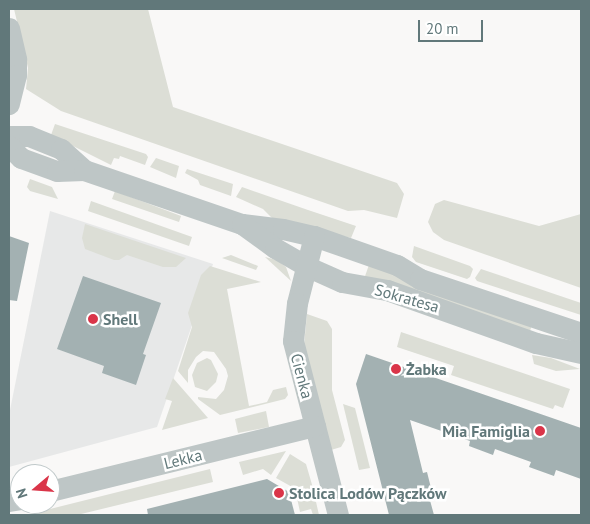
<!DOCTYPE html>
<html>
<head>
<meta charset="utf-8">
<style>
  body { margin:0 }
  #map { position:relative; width:590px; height:524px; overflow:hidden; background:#f9f8f7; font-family:"PT Sans",sans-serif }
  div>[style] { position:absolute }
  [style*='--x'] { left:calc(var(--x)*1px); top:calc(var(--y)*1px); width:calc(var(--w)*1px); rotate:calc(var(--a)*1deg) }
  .built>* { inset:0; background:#e7e8e8 }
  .green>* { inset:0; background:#dcded6 }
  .building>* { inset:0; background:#a3b1b2 }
  .minor>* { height:21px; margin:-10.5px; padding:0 10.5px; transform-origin:10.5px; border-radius:10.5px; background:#bec6c6 }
  .dots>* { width:14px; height:14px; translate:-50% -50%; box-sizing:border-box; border:2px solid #fff; border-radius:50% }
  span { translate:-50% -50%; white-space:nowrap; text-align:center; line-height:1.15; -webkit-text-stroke:5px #fff; paint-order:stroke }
  .street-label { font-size:16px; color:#61787a }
  .poi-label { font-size:16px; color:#61787a; font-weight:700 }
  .left { translate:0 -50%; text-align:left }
  .right { translate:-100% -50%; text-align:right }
  .frame { position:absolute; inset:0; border:10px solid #61787a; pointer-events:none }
  .north { position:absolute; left:10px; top:464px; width:50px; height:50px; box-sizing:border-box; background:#fff; border:1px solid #c0c9ca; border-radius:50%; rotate:252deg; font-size:14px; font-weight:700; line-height:20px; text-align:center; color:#61787a }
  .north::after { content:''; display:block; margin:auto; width:18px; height:22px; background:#da3549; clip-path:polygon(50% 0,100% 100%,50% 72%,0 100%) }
  .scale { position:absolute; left:418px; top:20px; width:65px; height:22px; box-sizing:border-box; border:2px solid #61787a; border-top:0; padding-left:6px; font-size:15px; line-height:18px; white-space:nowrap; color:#61787a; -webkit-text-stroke:4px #fff; paint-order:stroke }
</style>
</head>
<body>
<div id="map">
  <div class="built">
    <i style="clip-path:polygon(50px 211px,213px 264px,157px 427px,9px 467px,9px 415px)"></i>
  </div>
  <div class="green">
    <i style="clip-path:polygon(14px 9px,148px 9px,173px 107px,397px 183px,404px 194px,397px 218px,364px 210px,348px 211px,61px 111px,26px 89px,28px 68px)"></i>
    <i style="clip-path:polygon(55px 124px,146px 154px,148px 157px,145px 165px,120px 156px,119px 159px,114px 158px,111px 165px,51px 135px)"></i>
    <i style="clip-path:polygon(156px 158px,179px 166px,176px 178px,150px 167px)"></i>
    <i style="clip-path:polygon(187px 169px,233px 184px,231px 196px,200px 185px,198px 180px,185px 173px)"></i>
    <i style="clip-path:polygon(30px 179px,52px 187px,58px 199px,30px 191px,27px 187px)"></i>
    <i style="clip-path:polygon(242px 187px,308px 210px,356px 226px,351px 238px,273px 219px,263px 209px,236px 197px)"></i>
    <i style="clip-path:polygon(115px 191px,181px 216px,179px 222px,112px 199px)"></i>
    <i style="clip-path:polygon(444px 200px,539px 226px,581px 214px,581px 288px,444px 240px,433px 232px,428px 222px,435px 204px)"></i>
    <i style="clip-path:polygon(91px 201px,192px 237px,189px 246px,88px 211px)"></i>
    <i style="clip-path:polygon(85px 224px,186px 258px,176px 267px,163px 267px,127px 255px,119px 260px,114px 260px,85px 249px,82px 238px)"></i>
    <i style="clip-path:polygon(414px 246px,470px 266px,473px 269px,470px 277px,467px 279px,416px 262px,412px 257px)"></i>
    <i style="clip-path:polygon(231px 255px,258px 266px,256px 270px,222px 258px)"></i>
    <i style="clip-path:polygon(265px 257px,277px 260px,286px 267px,291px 281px)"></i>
    <i style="clip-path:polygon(370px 262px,532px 325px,529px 334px,364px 279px)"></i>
    <i style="clip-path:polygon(210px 266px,261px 282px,227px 289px,249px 406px,267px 402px,273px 390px,286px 387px,288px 395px,285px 399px,220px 415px,198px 399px,198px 397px,216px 399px,224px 390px,228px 376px,226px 369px,214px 352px,203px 351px,196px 357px,188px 370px,188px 383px,178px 371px,192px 327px,188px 313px,201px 275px)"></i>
    <i style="clip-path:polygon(481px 269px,581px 303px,581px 315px,477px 281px,475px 278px)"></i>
    <i style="clip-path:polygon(307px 314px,327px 321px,332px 329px,332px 390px,345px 440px,341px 447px,331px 450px,304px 345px)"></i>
    <i style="clip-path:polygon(401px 332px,570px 389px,563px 408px,555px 405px,553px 409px,451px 375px,454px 366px,397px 347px)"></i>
    <i style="clip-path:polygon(532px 355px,551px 358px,580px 369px,556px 371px,534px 364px)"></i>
    <i style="clip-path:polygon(207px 358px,211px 360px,218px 374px,216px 382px,207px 391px,195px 387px,192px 375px,197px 363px)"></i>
    <i style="clip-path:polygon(173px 378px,208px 418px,162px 430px,172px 401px,165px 399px)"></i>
    <i style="clip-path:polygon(343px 404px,355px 408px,370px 468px,359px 470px)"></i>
    <i style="clip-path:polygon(266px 411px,269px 427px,238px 433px,235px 419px)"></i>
    <i style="clip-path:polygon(286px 451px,271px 475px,263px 469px,243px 475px,239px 462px)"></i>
    <i style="clip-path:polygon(290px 454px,306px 464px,313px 488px,295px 493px,294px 488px,276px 478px)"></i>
    <i style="clip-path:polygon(210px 469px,213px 482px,77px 515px,26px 515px)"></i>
    <i style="clip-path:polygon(314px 493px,319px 515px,313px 515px,311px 509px,300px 512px,297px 498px)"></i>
  </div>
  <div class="building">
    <i style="clip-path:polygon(9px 236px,29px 243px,17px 301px,9px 300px)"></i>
    <i style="clip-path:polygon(83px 276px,161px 303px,143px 354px,146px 355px,136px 385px,102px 373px,104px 366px,57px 349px)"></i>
    <i style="clip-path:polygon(366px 354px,581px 428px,581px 479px,556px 470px,554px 476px,529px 467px,531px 462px,495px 449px,493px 455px,469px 446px,470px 441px,410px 420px,423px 473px,427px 472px,432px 492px,428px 493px,434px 515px,389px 515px,356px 384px)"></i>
    <i style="clip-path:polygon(267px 479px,289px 492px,295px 515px,148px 515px,147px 509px)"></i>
  </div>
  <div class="minor">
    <i style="--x:9;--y:28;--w:32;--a:77"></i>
    <i style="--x:16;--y:59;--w:16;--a:90"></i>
    <i style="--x:16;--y:75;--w:30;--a:104"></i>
    <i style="--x:9;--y:136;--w:20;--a:0"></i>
    <i style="--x:29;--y:136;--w:35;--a:22"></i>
    <i style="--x:61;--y:149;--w:31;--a:42"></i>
    <i style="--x:9;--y:146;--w:17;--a:45"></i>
    <i style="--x:21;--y:158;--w:38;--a:20"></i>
    <i style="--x:57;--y:171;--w:27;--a:-2"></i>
    <i style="--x:84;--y:170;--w:167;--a:18.9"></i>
    <i style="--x:242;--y:224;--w:41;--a:7"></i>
    <i style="--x:283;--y:229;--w:32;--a:13"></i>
    <i style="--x:314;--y:236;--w:88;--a:19.3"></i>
    <i style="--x:397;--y:265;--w:27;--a:31"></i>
    <i style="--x:420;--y:279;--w:170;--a:18.5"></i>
    <i style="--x:242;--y:224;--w:41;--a:36"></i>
    <i style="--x:275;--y:248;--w:36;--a:30"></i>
    <i style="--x:306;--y:266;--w:39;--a:24"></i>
    <i style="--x:342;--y:282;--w:46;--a:10.1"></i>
    <i style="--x:387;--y:290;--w:158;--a:19.6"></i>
    <i style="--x:536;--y:343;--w:46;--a:12.5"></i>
    <i style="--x:314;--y:236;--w:69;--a:104.2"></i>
    <i style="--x:297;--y:303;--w:38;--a:96"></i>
    <i style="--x:293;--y:341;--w:180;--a:75.5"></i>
    <i style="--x:50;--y:491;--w:273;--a:-13.8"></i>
    <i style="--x:9;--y:501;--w:11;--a:-10"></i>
  </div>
  <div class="dots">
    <i style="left:93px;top:319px;background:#da3549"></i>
    <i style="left:396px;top:369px;background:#da3549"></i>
    <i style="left:540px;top:431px;background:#da3549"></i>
    <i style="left:279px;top:493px;background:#da3549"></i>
  </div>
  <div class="street-label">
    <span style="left:407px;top:298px;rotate:16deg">Sokratesa</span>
    <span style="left:302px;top:376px;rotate:75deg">Cienka</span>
    <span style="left:183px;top:459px;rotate:-14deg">Lekka</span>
  </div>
  <div class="poi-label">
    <span class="left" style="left:103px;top:319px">Shell</span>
    <span class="left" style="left:406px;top:369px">Żabka</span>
    <span class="right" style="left:530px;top:431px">Mia Famiglia</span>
    <span class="left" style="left:289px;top:493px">Stolica Lodów Pączków</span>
  </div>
  <div class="frame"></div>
  <div class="north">N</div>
  <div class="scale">20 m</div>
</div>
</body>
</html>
